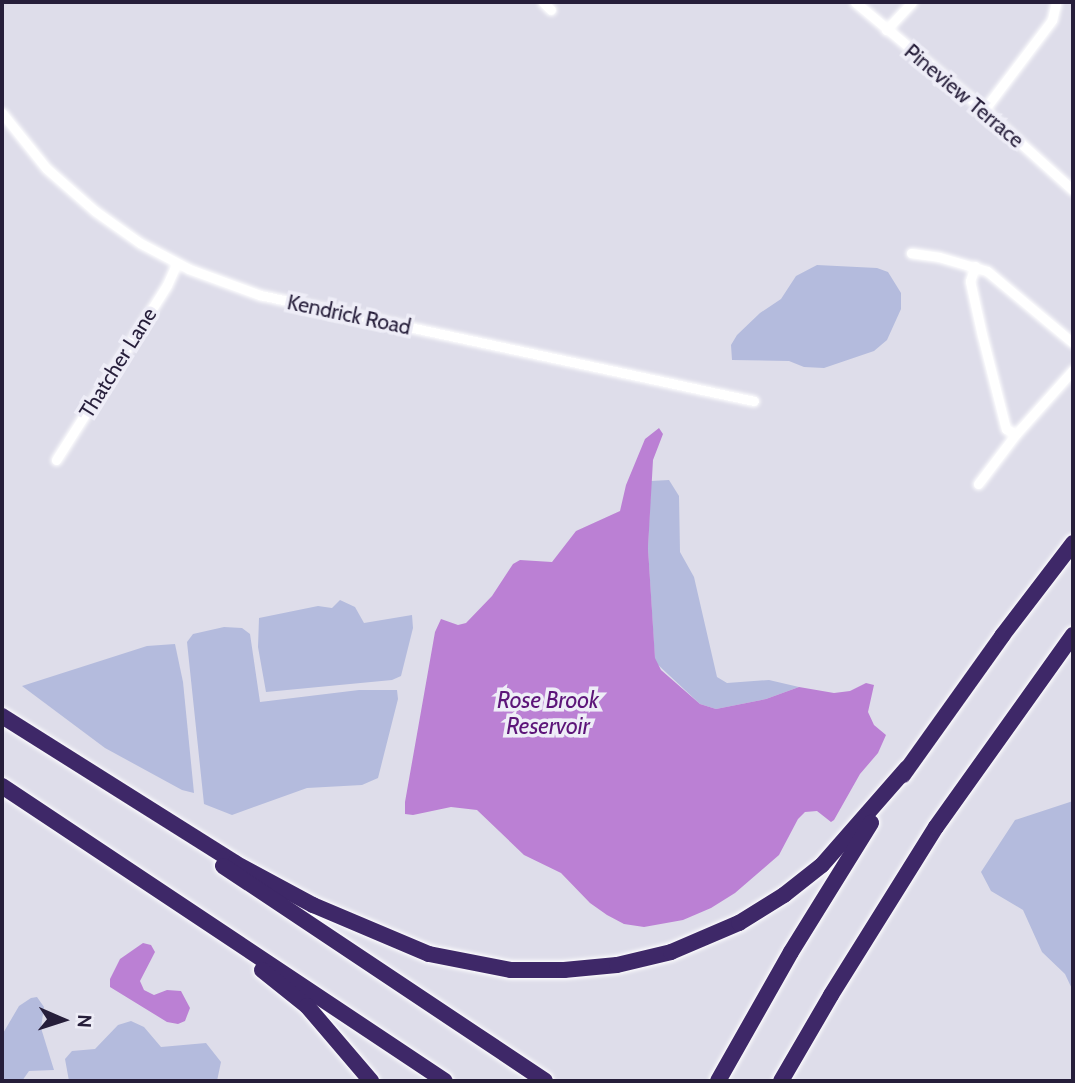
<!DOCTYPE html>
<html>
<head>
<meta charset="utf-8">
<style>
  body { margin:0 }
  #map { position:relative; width:1075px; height:1083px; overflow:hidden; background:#deddea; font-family:Cabin,sans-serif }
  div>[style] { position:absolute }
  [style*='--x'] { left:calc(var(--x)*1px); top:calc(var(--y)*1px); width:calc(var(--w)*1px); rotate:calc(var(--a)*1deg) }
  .green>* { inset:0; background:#b4bbdd }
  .water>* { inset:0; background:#bb80d4 }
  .roads { filter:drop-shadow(0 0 2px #fff) drop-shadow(0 0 2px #fff) }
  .minor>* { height:9px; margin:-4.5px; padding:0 4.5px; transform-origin:4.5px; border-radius:4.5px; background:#fff }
  .motorway>* { height:16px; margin:-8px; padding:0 8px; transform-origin:8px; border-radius:8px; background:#3e2868 }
  span { translate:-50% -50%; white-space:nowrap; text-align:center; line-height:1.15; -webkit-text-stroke:7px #eeedf7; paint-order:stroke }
  .street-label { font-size:21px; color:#261e3a }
  .water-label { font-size:23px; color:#5d1579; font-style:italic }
  .frame { position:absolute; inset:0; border:4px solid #261e3a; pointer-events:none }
  .north { position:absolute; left:28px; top:985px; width:70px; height:70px; -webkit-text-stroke:5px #eeedf7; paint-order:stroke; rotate:93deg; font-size:19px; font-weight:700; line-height:28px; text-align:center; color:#261e3a }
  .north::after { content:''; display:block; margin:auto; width:24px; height:32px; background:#261e3a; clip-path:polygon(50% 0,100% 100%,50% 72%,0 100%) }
</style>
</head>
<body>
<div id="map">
  <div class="green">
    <i style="clip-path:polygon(817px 265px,877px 268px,888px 272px,901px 293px,901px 309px,887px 340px,874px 351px,824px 368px,804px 367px,789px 361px,732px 360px,731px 345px,737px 335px,760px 313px,781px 299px,796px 276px)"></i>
    <i style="clip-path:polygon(669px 480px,679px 496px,680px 552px,694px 577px,717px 677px,727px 683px,769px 680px,799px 687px,766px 699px,716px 709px,700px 704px,655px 662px,648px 548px,651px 481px)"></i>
    <i style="clip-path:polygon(340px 600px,355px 607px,364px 623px,412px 615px,413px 628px,401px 676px,392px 680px,266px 692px,258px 647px,259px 618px,318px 606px,332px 608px)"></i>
    <i style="clip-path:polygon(224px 627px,242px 628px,250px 634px,260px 702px,359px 690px,397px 690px,398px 699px,378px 778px,362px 785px,307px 788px,232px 815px,204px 804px,187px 642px,193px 634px)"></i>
    <i style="clip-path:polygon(175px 644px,183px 682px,194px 793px,182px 790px,105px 748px,22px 686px,147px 646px)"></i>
    <i style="clip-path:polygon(1073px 801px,1073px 991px,1065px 974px,1042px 952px,1023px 910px,991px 891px,981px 872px,1015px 820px)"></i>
    <i style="clip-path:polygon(37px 997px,44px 1007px,41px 1028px,54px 1070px,29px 1071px,22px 1081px,2px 1081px,2px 1035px,19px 1006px,31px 998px)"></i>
    <i style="clip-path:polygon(131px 1021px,144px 1027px,161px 1047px,206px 1043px,221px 1062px,217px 1081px,69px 1081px,65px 1059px,72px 1051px,95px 1049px,118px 1025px)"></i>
  </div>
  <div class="water">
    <i style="clip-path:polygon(659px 428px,663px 434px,653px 460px,648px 548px,655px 658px,661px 670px,700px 704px,716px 709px,766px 699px,799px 687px,834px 693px,850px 691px,866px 683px,874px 685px,868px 712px,874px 725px,886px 735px,878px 753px,860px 774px,834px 820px,831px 822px,817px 811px,805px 812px,798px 819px,779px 855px,735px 893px,711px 908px,683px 920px,644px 927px,624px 924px,607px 915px,590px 903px,561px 873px,524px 855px,477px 810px,451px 807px,413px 815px,405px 814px,405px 802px,435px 632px,441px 619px,458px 625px,466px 623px,492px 596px,513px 564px,520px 560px,552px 562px,576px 531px,620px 511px,626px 485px,645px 439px)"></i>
    <i style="clip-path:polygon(143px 943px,151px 945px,155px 952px,140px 981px,144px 990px,154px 995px,167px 990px,181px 991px,190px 1008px,185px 1021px,178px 1024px,167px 1022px,110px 987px,110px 979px,120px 959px)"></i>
  </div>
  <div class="roads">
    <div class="minor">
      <i style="--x:543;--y:2;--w:11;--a:45"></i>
      <i style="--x:855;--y:2;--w:168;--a:39.9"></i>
      <i style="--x:984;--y:110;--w:120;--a:42"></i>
      <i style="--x:886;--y:30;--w:38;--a:-47"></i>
      <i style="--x:984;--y:110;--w:113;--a:-52.9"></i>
      <i style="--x:1052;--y:20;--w:18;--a:-77"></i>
      <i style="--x:2;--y:113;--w:70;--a:51.3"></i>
      <i style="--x:46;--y:168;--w:65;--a:41.3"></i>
      <i style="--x:95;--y:211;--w:55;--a:35.4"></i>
      <i style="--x:140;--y:243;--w:55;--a:28"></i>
      <i style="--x:189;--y:269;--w:76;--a:20.1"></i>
      <i style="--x:260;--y:295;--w:505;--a:12.11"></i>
      <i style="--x:911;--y:253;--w:28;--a:8"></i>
      <i style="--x:939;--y:257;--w:50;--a:16.3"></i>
      <i style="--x:987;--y:271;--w:112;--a:39.9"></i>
      <i style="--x:975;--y:266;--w:16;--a:108"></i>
      <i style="--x:970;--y:281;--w:55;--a:77.5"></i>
      <i style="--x:982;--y:335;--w:97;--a:75.7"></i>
      <i style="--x:1006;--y:429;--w:11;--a:27"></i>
      <i style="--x:56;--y:460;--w:207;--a:-57.6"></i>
      <i style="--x:167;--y:285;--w:24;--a:-66"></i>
      <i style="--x:978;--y:484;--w:63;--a:-52.8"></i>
      <i style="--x:1016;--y:434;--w:86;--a:-48.3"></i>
    </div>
    <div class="motorway">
      <i style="--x:2;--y:716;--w:275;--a:32.2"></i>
      <i style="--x:235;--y:863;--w:89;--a:28.3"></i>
      <i style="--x:313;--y:905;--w:126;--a:22.9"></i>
      <i style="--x:429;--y:954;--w:84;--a:11"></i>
      <i style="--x:511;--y:970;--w:53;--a:0"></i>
      <i style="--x:564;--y:970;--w:53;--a:-5.4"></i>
      <i style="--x:617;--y:965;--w:56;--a:-13.5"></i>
      <i style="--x:671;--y:952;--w:74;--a:-23.1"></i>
      <i style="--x:739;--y:923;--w:53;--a:-31.9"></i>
      <i style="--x:784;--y:895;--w:48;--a:-38.3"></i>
      <i style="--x:822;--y:865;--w:129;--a:-48.8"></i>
      <i style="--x:903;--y:775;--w:171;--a:-54.5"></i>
      <i style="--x:1002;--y:636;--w:117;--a:-52.6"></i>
      <i style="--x:2;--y:786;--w:532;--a:33.66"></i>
      <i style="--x:223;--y:866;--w:387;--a:33.7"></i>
      <i style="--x:262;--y:970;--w:58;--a:38.7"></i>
      <i style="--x:307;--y:1006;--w:99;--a:49.5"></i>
      <i style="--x:718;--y:1081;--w:148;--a:-60.5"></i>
      <i style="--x:791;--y:952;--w:152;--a:-58.2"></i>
      <i style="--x:781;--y:1081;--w:99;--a:-59.8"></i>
      <i style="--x:831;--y:995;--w:198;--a:-58"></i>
      <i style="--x:936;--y:827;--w:236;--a:-54.5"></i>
    </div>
  </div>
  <div class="street-label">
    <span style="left:964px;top:96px;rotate:40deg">Pineview Terrace</span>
    <span style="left:349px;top:315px;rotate:12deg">Kendrick Road</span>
    <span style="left:118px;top:363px;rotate:-58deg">Thatcher Lane</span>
  </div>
  <div class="water-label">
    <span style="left:548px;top:713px">Rose Brook<br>Reservoir</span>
  </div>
  <div class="frame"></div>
  <div class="north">N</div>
</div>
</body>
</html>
